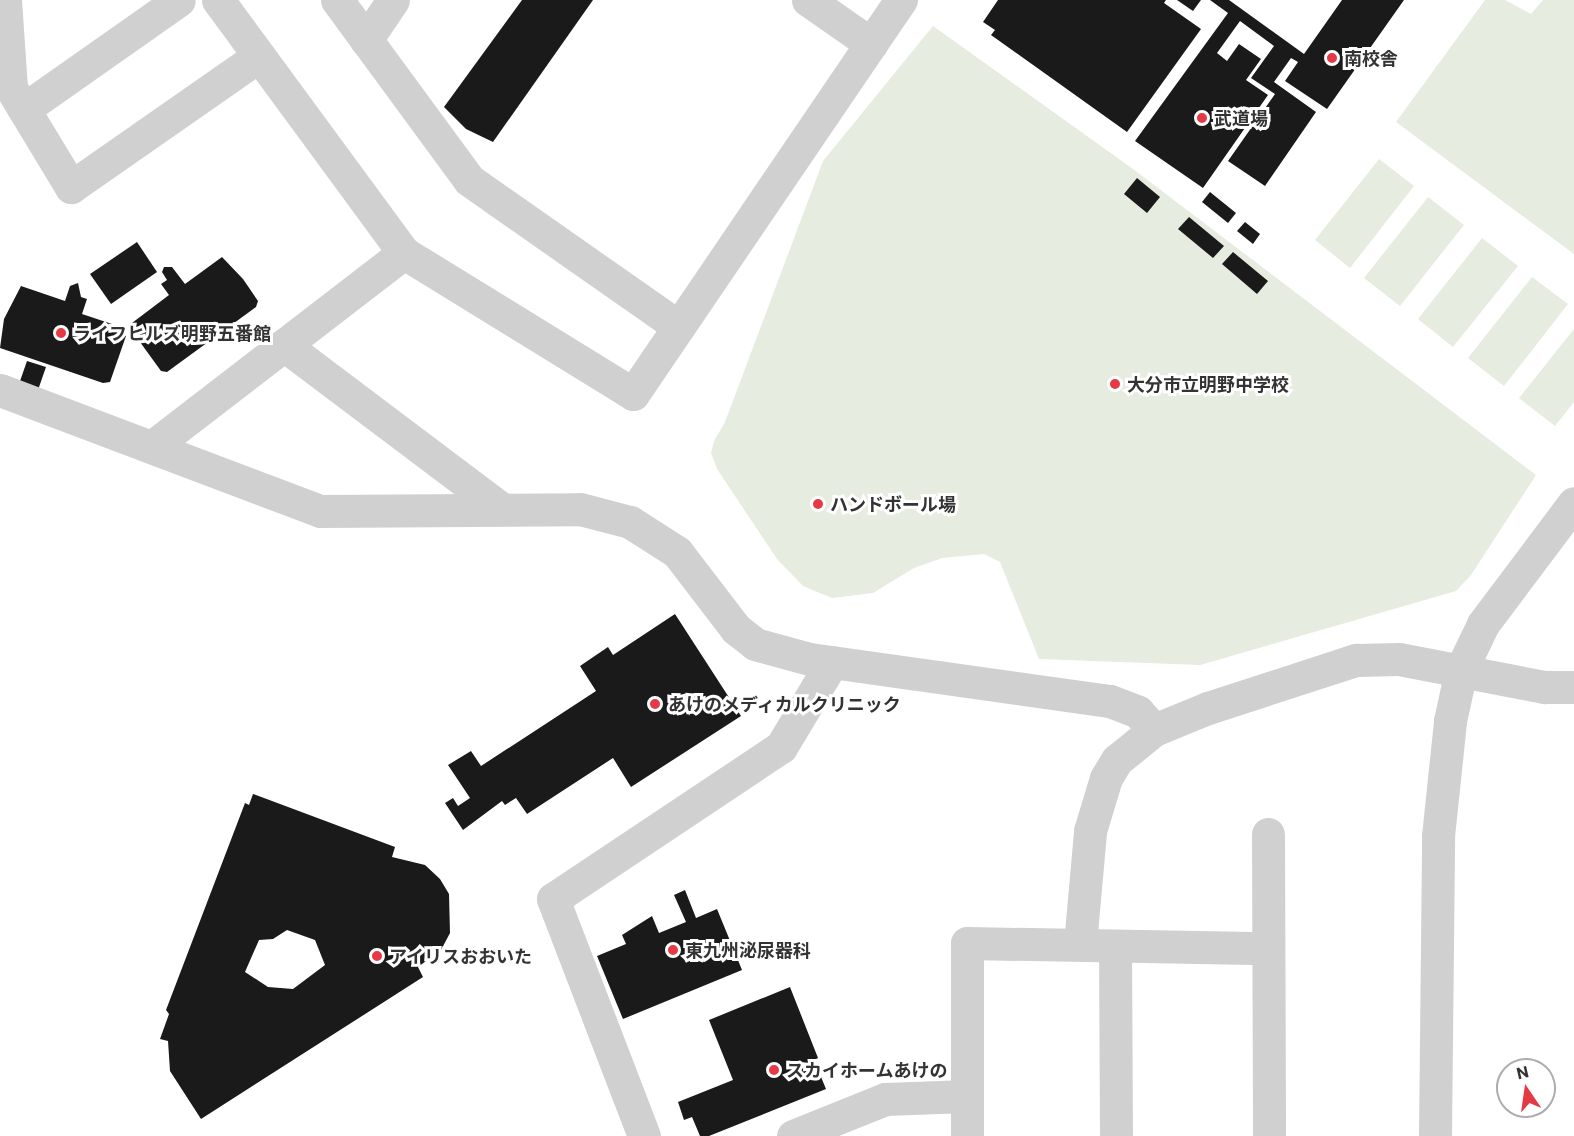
<!DOCTYPE html>
<html>
<head>
<meta charset="utf-8">
<style>
  body { margin:0 }
  #map { position:relative; width:1574px; height:1136px; overflow:hidden; background:#fff; font-family:Commissioner,"Noto Sans JP",sans-serif }
  div>[style] { position:absolute }
  [style*='--x'] { left:calc(var(--x)*1px); top:calc(var(--y)*1px); width:calc(var(--w)*1px); rotate:calc(var(--a)*1deg) }
  .green>* { inset:0; background:#e6ecdf }
  .building>* { inset:0; background:#1a1a1a }
  .minor>* { height:33px; margin:-16.5px; padding:0 16.5px; transform-origin:16.5px; border-radius:16.5px; background:#d0d0d0 }
  .tertiary>* { height:33px; margin:-16.5px; padding:0 16.5px; transform-origin:16.5px; border-radius:16.5px; background:#d0d0d0 }
  .dots>* { width:16px; height:16px; translate:-50% -50%; box-sizing:border-box; border:3px solid #fff; border-radius:50% }
  span { translate:-50% -50%; white-space:nowrap; text-align:center; line-height:1.15; -webkit-text-stroke:6px #fff; paint-order:stroke }
  .poi-label { font-size:18px; color:#333; font-weight:700 }
  .left { translate:0 -50%; text-align:left }
  .north { position:absolute; left:1496px; top:1058px; width:60px; height:60px; box-sizing:border-box; background:#fff; border:2px solid #adadad; border-radius:50%; rotate:347deg; font-size:16px; font-weight:700; line-height:24px; text-align:center; color:#333 }
  .north::after { content:''; display:block; margin:auto; width:21px; height:27px; background:#e63946; clip-path:polygon(50% 0,100% 100%,50% 72%,0 100%) }
</style>
</head>
<body>
<div id="map">
  <div class="green">
    <i style="clip-path:polygon(1485px 0,1505px 0,1531px 14px,1543px 0,1574px 0,1574px 254px,1396px 122px)"></i>
    <i style="clip-path:polygon(933px 26px,1133px 169px,1536px 475px,1471px 575px,1456px 591px,1200px 665px,1039px 659px,1000px 562px,984px 554px,942px 558px,914px 568px,873px 593px,832px 598px,803px 586px,777px 559px,717px 469px,711px 453px,714px 441px,725px 422px,823px 161px)"></i>
    <i style="clip-path:polygon(1379px 159px,1414px 186px,1350px 268px,1315px 240px)"></i>
    <i style="clip-path:polygon(1428px 197px,1464px 225px,1400px 306px,1364px 278px)"></i>
    <i style="clip-path:polygon(1482px 238px,1518px 266px,1453px 347px,1418px 319px)"></i>
    <i style="clip-path:polygon(1532px 277px,1568px 304px,1504px 386px,1468px 358px)"></i>
    <i style="clip-path:polygon(1574px 329px,1574px 402px,1555px 426px,1519px 398px)"></i>
  </div>
  <div class="building">
    <i style="clip-path:polygon(522px 0,593px 0,493px 142px,466px 129px,444px 107px)"></i>
    <i style="clip-path:polygon(998px 0,1166px 0,1164px 3px,1201px 29px,1127px 132px,991px 35px,995px 30px,983px 22px)"></i>
    <i style="clip-path:polygon(1177px 0,1201px 0,1193px 11px)"></i>
    <i style="clip-path:polygon(1210px 0,1229px 0,1304px 54px,1342px 0,1404px 0,1327px 109px,1285px 81px,1298px 62px,1291px 58px,1274px 82px,1316px 112px,1265px 186px,1228px 161px,1275px 94px,1251px 78px,1274px 46px,1240px 21px,1217px 53px,1227px 61px,1239px 44px,1261px 59px,1246px 80px,1268px 95px,1203px 188px,1135px 141px,1228px 13px)"></i>
    <i style="clip-path:polygon(1137px 178px,1160px 197px,1147px 213px,1124px 194px)"></i>
    <i style="clip-path:polygon(1210px 192px,1236px 213px,1228px 223px,1202px 202px)"></i>
    <i style="clip-path:polygon(1189px 217px,1224px 246px,1213px 258px,1178px 229px)"></i>
    <i style="clip-path:polygon(1245px 222px,1260px 234px,1253px 244px,1237px 231px)"></i>
    <i style="clip-path:polygon(137px 242px,157px 272px,111px 304px,90px 274px)"></i>
    <i style="clip-path:polygon(1233px 252px,1268px 281px,1257px 294px,1222px 264px)"></i>
    <i style="clip-path:polygon(222px 257px,243px 279px,258px 301px,256px 307px,167px 372px,161px 371px,132px 331px,135px 328px,132px 323px,169px 295px,161px 284px,167px 280px,162px 272px,164px 267px,172px 267px,185px 284px)"></i>
    <i style="clip-path:polygon(78px 283px,81px 297px,87px 299px,82px 314px,124px 328px,122px 334px,126px 336px,110px 382px,103px 383px,0 348px,4px 319px,21px 286px,65px 301px,70px 286px)"></i>
    <i style="clip-path:polygon(27px 361px,46px 367px,38px 390px,19px 384px)"></i>
    <i style="clip-path:polygon(675px 614px,741px 716px,631px 787px,613px 758px,527px 814px,516px 798px,505px 805px,502px 801px,463px 830px,445px 803px,453px 798px,458px 806px,470px 798px,448px 765px,471px 751px,481px 766px,596px 691px,580px 666px,608px 647px,613px 655px)"></i>
    <i style="clip-path:polygon(evenodd,253px 794px,395px 847px,392px 857px,425px 865px,440px 879px,449px 894px,450px 933px,441px 950px,418px 967px,423px 977px,201px 1119px,170px 1071px,168px 1041px,160px 1039px,169px 1014px,166px 1010px,245px 803px,249px 805px,253px 794px,287px 930px,315px 940px,325px 965px,293px 989px,268px 987px,245px 972px,259px 940px,273px 939px,287px 930px)"></i>
    <i style="clip-path:polygon(685px 890px,696px 918px,717px 909px,742px 970px,623px 1019px,597px 956px,626px 944px,622px 935px,652px 916px,659px 933px,686px 922px,674px 895px)"></i>
    <i style="clip-path:polygon(790px 987px,818px 1058px,814px 1060px,826px 1089px,709px 1136px,700px 1136px,692px 1117px,684px 1120px,678px 1102px,733px 1080px,709px 1020px)"></i>
  </div>
  <div class="minor">
    <i style="--x:5;--y:0;--w:88;--a:86.1"></i>
    <i style="--x:11;--y:88;--w:116;--a:58.8"></i>
    <i style="--x:71;--y:187;--w:229;--a:-34.9"></i>
    <i style="--x:218;--y:0;--w:314;--a:53.7"></i>
    <i style="--x:404;--y:253;--w:269;--a:31.6"></i>
    <i style="--x:633;--y:394;--w:477;--a:-55.8"></i>
    <i style="--x:337;--y:0;--w:223;--a:53.7"></i>
    <i style="--x:469;--y:180;--w:256;--a:35"></i>
    <i style="--x:808;--y:0;--w:77;--a:34.9"></i>
    <i style="--x:366;--y:40;--w:48;--a:-56"></i>
    <i style="--x:24;--y:109;--w:189;--a:-35.1"></i>
    <i style="--x:284;--y:345;--w:273;--a:37"></i>
    <i style="--x:0;--y:390;--w:342;--a:20.7"></i>
    <i style="--x:320;--y:511;--w:260;--a:-0.4"></i>
    <i style="--x:580;--y:509;--w:52;--a:14.6"></i>
    <i style="--x:630;--y:522;--w:56;--a:32.6"></i>
    <i style="--x:677;--y:552;--w:97;--a:52.5"></i>
    <i style="--x:736;--y:629;--w:24;--a:38"></i>
    <i style="--x:153;--y:446;--w:317;--a:-37.6"></i>
    <i style="--x:1268;--y:834;--w:302;--a:89.8"></i>
    <i style="--x:1080;--y:944;--w:113;--a:-84.9"></i>
    <i style="--x:1090;--y:831;--w:55;--a:-73.2"></i>
    <i style="--x:1106;--y:778;--w:21;--a:-59"></i>
    <i style="--x:1117;--y:760;--w:48;--a:-39"></i>
    <i style="--x:1115;--y:946;--w:190;--a:89.7"></i>
    <i style="--x:644;--y:1136;--w:254;--a:-111"></i>
    <i style="--x:553;--y:899;--w:274;--a:-33.7"></i>
    <i style="--x:781;--y:747;--w:99;--a:-59"></i>
    <i style="--x:793;--y:1136;--w:99;--a:-21.9"></i>
    <i style="--x:885;--y:1099;--w:82;--a:-2.1"></i>
    <i style="--x:967;--y:1136;--w:193;--a:-90"></i>
    <i style="--x:967;--y:943;--w:301;--a:1"></i>
  </div>
  <div class="tertiary">
    <i style="--x:755;--y:644;--w:57;--a:15.3"></i>
    <i style="--x:810;--y:659;--w:303;--a:8"></i>
    <i style="--x:1110;--y:701;--w:30;--a:21"></i>
    <i style="--x:1138;--y:712;--w:24;--a:48"></i>
    <i style="--x:1154;--y:730;--w:58;--a:-22.2"></i>
    <i style="--x:1208;--y:708;--w:156;--a:-18"></i>
    <i style="--x:1356;--y:660;--w:43;--a:-1.3"></i>
    <i style="--x:1399;--y:659;--w:149;--a:10.9"></i>
    <i style="--x:1545;--y:687;--w:29;--a:0"></i>
    <i style="--x:1435;--y:1136;--w:300;--a:-89.4"></i>
    <i style="--x:1438;--y:836;--w:116;--a:-84"></i>
    <i style="--x:1450;--y:721;--w:52;--a:-77.8"></i>
    <i style="--x:1461;--y:670;--w:51;--a:-64.4"></i>
    <i style="--x:1483;--y:624;--w:151;--a:-53.1"></i>
  </div>
  <div class="dots">
    <i style="left:1332px;top:58px;background:#e63946"></i>
    <i style="left:1202px;top:118px;background:#e63946"></i>
    <i style="left:61px;top:333px;background:#e63946"></i>
    <i style="left:1115px;top:384px;background:#e63946"></i>
    <i style="left:818px;top:504px;background:#e63946"></i>
    <i style="left:655px;top:704px;background:#e63946"></i>
    <i style="left:673px;top:950px;background:#e63946"></i>
    <i style="left:377px;top:956px;background:#e63946"></i>
    <i style="left:774px;top:1070px;background:#e63946"></i>
  </div>
  <div class="poi-label">
    <span class="left" style="left:1344px;top:58px">南校舎</span>
    <span class="left" style="left:1214px;top:118px">武道場</span>
    <span class="left" style="left:73px;top:333px">ライフヒルズ明野五番館</span>
    <span class="left" style="left:1127px;top:384px">大分市立明野中学校</span>
    <span class="left" style="left:830px;top:504px">ハンドボール場</span>
    <span class="left" style="left:668px;top:704px">あけのメディカルクリニック</span>
    <span class="left" style="left:685px;top:950px">東九州泌尿器科</span>
    <span class="left" style="left:389px;top:956px">アイリスおおいた</span>
    <span class="left" style="left:786px;top:1070px">スカイホームあけの</span>
  </div>
  <div class="north">N</div>
</div>
</body>
</html>
